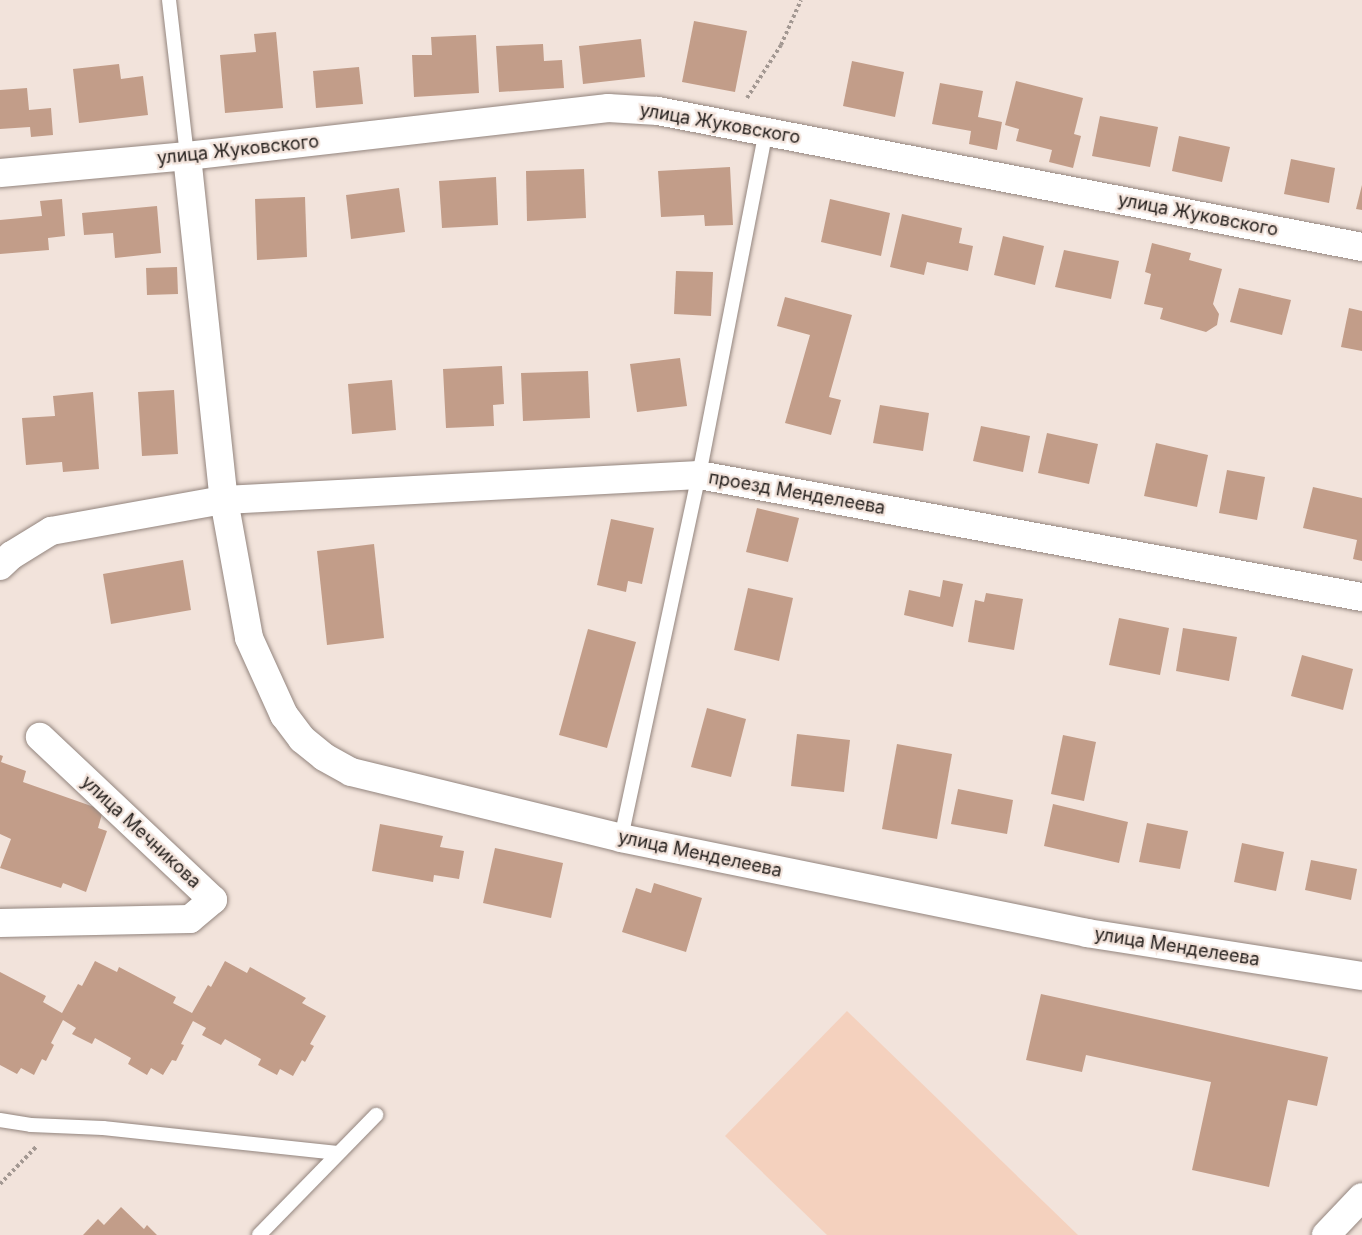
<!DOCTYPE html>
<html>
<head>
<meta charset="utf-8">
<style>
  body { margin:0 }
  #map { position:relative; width:1362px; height:1235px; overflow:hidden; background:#f2e3db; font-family:Inter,sans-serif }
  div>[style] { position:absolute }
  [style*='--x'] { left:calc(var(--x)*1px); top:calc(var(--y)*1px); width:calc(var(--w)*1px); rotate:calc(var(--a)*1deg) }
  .green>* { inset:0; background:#f4d1be }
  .building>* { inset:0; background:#c29d89 }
  .path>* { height:4px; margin-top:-2px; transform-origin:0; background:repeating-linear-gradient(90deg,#a39892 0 3px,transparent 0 6px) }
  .roads { filter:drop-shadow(0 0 2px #93857e) drop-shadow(0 0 2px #93857e) }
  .service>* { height:14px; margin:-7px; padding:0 7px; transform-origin:7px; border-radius:7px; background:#fff }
  .minor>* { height:28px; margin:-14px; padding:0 14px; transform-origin:14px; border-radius:14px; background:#fff }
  span { translate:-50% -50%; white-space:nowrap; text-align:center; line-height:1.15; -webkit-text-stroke:4.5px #f2e3db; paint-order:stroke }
  .street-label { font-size:18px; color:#282320 }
</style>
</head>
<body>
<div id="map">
  <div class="green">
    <i style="clip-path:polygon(847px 1011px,1078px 1235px,827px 1235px,725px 1136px)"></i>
  </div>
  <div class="building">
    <i style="clip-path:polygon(694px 21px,747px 31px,735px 92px,682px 82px)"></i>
    <i style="clip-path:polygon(276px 32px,283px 108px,225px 113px,220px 55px,256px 52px,254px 34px)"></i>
    <i style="clip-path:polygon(476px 35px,479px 93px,414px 97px,412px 55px,432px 55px,431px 37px)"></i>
    <i style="clip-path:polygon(641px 39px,645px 77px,583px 84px,579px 46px)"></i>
    <i style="clip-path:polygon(543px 44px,544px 61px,562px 60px,564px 88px,499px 92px,496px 46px)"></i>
    <i style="clip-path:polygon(852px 61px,904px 72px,895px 117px,843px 106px)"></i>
    <i style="clip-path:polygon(119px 64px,121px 79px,143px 76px,148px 115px,79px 123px,73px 69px)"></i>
    <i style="clip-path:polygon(359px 67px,363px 104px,316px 108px,313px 71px)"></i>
    <i style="clip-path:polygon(1016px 81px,1083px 98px,1074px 134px,1081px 136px,1073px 168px,1049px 162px,1052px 150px,1016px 141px,1019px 129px,1005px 125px)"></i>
    <i style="clip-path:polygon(940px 83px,983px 91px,978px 117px,1002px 122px,997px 150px,969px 144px,971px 131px,932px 124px)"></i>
    <i style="clip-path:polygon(27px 88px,29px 110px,51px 108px,53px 135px,31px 137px,30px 127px,0 129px,0 90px)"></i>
    <i style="clip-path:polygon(1100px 116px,1158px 127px,1150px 167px,1092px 156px)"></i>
    <i style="clip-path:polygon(1179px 136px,1230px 147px,1222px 182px,1172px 171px)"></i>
    <i style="clip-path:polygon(1291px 159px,1335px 168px,1329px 203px,1284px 194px)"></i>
    <i style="clip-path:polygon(730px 167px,733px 225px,705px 226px,704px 215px,661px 217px,658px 171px)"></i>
    <i style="clip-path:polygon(584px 169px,586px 218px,527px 221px,526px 171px)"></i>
    <i style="clip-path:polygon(496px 177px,498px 225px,442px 228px,439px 181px)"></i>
    <i style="clip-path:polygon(1362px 185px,1362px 210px,1356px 209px)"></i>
    <i style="clip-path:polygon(399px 188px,405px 232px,351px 239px,346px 195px)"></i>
    <i style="clip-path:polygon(305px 197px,307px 257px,257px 260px,255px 199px)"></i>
    <i style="clip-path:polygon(62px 199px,65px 236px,48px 238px,49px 250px,0 254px,0 220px,42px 216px,40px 201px)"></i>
    <i style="clip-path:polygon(830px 199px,890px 213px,881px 256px,821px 242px)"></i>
    <i style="clip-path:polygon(157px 206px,161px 253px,115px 258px,113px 233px,84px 235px,82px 213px)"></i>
    <i style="clip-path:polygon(902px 214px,962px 228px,959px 243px,973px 246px,968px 271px,927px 262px,924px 275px,890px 267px)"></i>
    <i style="clip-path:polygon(1003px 236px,1044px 246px,1035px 285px,994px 275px)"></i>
    <i style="clip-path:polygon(1152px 243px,1191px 253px,1189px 260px,1222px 269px,1213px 304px,1219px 314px,1217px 325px,1206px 332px,1160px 319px,1163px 308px,1144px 304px,1151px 274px,1145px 272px)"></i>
    <i style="clip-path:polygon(1064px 250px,1119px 261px,1111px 299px,1055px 287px)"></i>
    <i style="clip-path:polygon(177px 267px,178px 294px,147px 295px,146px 268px)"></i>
    <i style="clip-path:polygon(676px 271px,713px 272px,711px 316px,674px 314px)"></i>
    <i style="clip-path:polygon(1239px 288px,1291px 300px,1282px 335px,1230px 322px)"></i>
    <i style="clip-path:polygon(785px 297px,852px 315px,829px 397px,841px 400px,831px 435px,785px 423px,810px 335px,777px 326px)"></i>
    <i style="clip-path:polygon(1349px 308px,1362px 311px,1362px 351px,1341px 347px)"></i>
    <i style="clip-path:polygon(680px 358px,687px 406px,637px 412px,630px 364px)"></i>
    <i style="clip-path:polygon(502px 366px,504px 404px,493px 405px,494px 426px,446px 428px,443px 369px)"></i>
    <i style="clip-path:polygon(588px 371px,590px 418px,523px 421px,521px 373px)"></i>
    <i style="clip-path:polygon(392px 380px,396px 430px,352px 434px,348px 384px)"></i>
    <i style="clip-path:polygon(174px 390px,178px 454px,142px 456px,138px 392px)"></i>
    <i style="clip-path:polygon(93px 392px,99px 469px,63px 472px,62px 462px,26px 465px,22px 418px,55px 416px,53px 396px)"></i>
    <i style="clip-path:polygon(880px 405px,929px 413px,923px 451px,873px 443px)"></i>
    <i style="clip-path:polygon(981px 426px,1030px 436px,1023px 472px,973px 461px)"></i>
    <i style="clip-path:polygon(1047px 433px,1098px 444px,1089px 484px,1038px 473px)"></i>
    <i style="clip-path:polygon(1156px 443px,1208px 455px,1197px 507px,1144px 496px)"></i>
    <i style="clip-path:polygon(1227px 470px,1265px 477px,1257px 520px,1219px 513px)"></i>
    <i style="clip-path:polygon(1313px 487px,1362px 498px,1362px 561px,1353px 559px,1357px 540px,1303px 528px)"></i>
    <i style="clip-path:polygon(757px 508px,799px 518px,788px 562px,746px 552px)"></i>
    <i style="clip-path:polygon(611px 519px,654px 528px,642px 584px,628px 581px,626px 592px,597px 585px)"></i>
    <i style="clip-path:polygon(374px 544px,384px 638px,327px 645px,317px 551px)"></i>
    <i style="clip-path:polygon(183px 560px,191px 610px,111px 624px,103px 574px)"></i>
    <i style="clip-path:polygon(943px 580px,963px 584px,953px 627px,904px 615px,909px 590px,940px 597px)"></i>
    <i style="clip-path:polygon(748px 588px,793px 598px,779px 661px,734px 650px)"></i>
    <i style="clip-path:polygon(986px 593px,1023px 599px,1014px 650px,968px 642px,975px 600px,984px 602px)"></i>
    <i style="clip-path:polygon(1119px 618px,1169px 628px,1160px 675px,1109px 665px)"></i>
    <i style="clip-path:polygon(1183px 628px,1237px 637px,1229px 681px,1176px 671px)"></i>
    <i style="clip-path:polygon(588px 629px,636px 642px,607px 748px,559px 735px)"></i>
    <i style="clip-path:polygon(1302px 655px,1353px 669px,1343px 710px,1291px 696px)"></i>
    <i style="clip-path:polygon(707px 708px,746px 719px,731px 777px,691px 767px)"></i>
    <i style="clip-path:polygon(797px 734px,850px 740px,844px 792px,791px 786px)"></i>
    <i style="clip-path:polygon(1063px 735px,1096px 742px,1084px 801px,1051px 794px)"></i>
    <i style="clip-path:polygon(897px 744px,952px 754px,937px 839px,882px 829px)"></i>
    <i style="clip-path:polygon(0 755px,3px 756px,1px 762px,26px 771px,23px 782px,97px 808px,102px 814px,98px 828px,107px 831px,86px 892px,63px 883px,61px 888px,0 868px,11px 839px,0 834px)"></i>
    <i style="clip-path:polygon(958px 789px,1013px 800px,1007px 834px,951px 824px)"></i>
    <i style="clip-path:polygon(1053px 804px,1128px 822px,1119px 863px,1044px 846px)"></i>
    <i style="clip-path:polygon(1147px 823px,1188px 831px,1180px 869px,1139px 862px)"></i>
    <i style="clip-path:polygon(380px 824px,443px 836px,440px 847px,464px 851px,459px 879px,434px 875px,433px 882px,372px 871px)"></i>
    <i style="clip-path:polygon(1242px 843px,1284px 852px,1276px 891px,1234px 882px)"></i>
    <i style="clip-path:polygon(495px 848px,563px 863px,551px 918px,483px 903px)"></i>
    <i style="clip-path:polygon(1311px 860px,1357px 869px,1351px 900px,1305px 890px)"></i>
    <i style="clip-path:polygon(654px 883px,702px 898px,686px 952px,622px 932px,636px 888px,651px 893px)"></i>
    <i style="clip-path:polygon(95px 961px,117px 972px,119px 967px,176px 997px,173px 1003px,192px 1013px,208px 985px,211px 987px,225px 961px,247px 973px,250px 967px,306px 998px,302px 1003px,326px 1016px,310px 1044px,314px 1046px,305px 1062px,302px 1060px,293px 1076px,280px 1069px,277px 1075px,258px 1065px,261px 1059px,225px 1039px,221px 1045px,202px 1035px,206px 1028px,193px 1021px,181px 1044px,184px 1045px,176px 1061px,172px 1060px,163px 1075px,151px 1068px,147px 1075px,128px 1064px,131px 1058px,95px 1038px,92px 1044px,72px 1034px,76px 1028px,63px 1020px,51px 1043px,54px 1045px,46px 1061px,42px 1059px,34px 1075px,21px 1068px,17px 1074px,0 1065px,0 972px,46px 996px,43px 1002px,62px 1013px,78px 984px,82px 986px)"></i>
    <i style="clip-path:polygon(1041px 994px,1328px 1057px,1317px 1106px,1288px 1100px,1269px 1187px,1192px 1170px,1211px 1082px,1086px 1055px,1082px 1072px,1026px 1060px)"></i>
    <i style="clip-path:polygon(121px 1207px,144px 1229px,147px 1225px,157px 1235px,83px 1235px,98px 1219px,104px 1225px)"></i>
  </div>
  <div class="path">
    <i style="--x:747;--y:98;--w:63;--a:-57.3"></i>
    <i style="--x:781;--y:45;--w:49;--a:-66"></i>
    <i style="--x:0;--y:1184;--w:53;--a:-45.8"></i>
  </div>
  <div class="roads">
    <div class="service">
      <i style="--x:169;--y:0;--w:157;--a:83.4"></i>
      <i style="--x:621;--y:838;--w:371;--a:-77.9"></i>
      <i style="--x:699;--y:475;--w:350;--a:-79"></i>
      <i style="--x:0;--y:1120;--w:31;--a:9"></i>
      <i style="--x:31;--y:1125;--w:72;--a:2.4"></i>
      <i style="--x:103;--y:1128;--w:236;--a:6.1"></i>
      <i style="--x:259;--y:1235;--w:168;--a:-45.7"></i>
    </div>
    <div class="minor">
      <i style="--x:187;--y:156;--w:346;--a:83.9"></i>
      <i style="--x:224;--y:500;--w:140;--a:79.7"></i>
      <i style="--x:249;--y:638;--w:85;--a:65.6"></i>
      <i style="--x:284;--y:715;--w:30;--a:53"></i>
      <i style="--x:302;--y:739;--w:28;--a:39"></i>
      <i style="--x:324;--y:757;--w:31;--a:29"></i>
      <i style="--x:351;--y:772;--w:278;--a:13.7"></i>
      <i style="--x:621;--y:838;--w:476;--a:11.5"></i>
      <i style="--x:1087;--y:933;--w:278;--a:8.9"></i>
      <i style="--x:0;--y:173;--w:188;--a:-5.2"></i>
      <i style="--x:187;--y:156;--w:424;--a:-6.5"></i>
      <i style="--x:608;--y:108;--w:50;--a:3.4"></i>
      <i style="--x:658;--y:111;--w:717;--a:10.93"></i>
      <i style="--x:0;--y:566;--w:16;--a:-43"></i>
      <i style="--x:12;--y:555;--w:46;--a:-31.6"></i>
      <i style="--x:51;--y:531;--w:176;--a:-10.2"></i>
      <i style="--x:224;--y:500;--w:476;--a:-3"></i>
      <i style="--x:699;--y:475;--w:674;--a:10.43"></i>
      <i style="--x:0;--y:923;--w:190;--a:-1.2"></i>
      <i style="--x:190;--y:919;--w:30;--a:-40"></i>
      <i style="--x:213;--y:900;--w:238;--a:-136.7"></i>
      <i style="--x:1326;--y:1235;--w:52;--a:-46.5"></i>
    </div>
  </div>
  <div class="street-label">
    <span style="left:720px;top:124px;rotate:10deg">улица Жуковского</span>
    <span style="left:238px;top:150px;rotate:-6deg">улица Жуковского</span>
    <span style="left:1198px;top:215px;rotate:11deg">улица Жуковского</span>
    <span style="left:797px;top:493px;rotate:10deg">проезд Менделеева</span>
    <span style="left:141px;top:832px;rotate:43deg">улица Мечникова</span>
    <span style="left:700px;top:854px;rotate:12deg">улица Менделеева</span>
    <span style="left:1177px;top:947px;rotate:9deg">улица Менделеева</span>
  </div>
</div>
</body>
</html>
